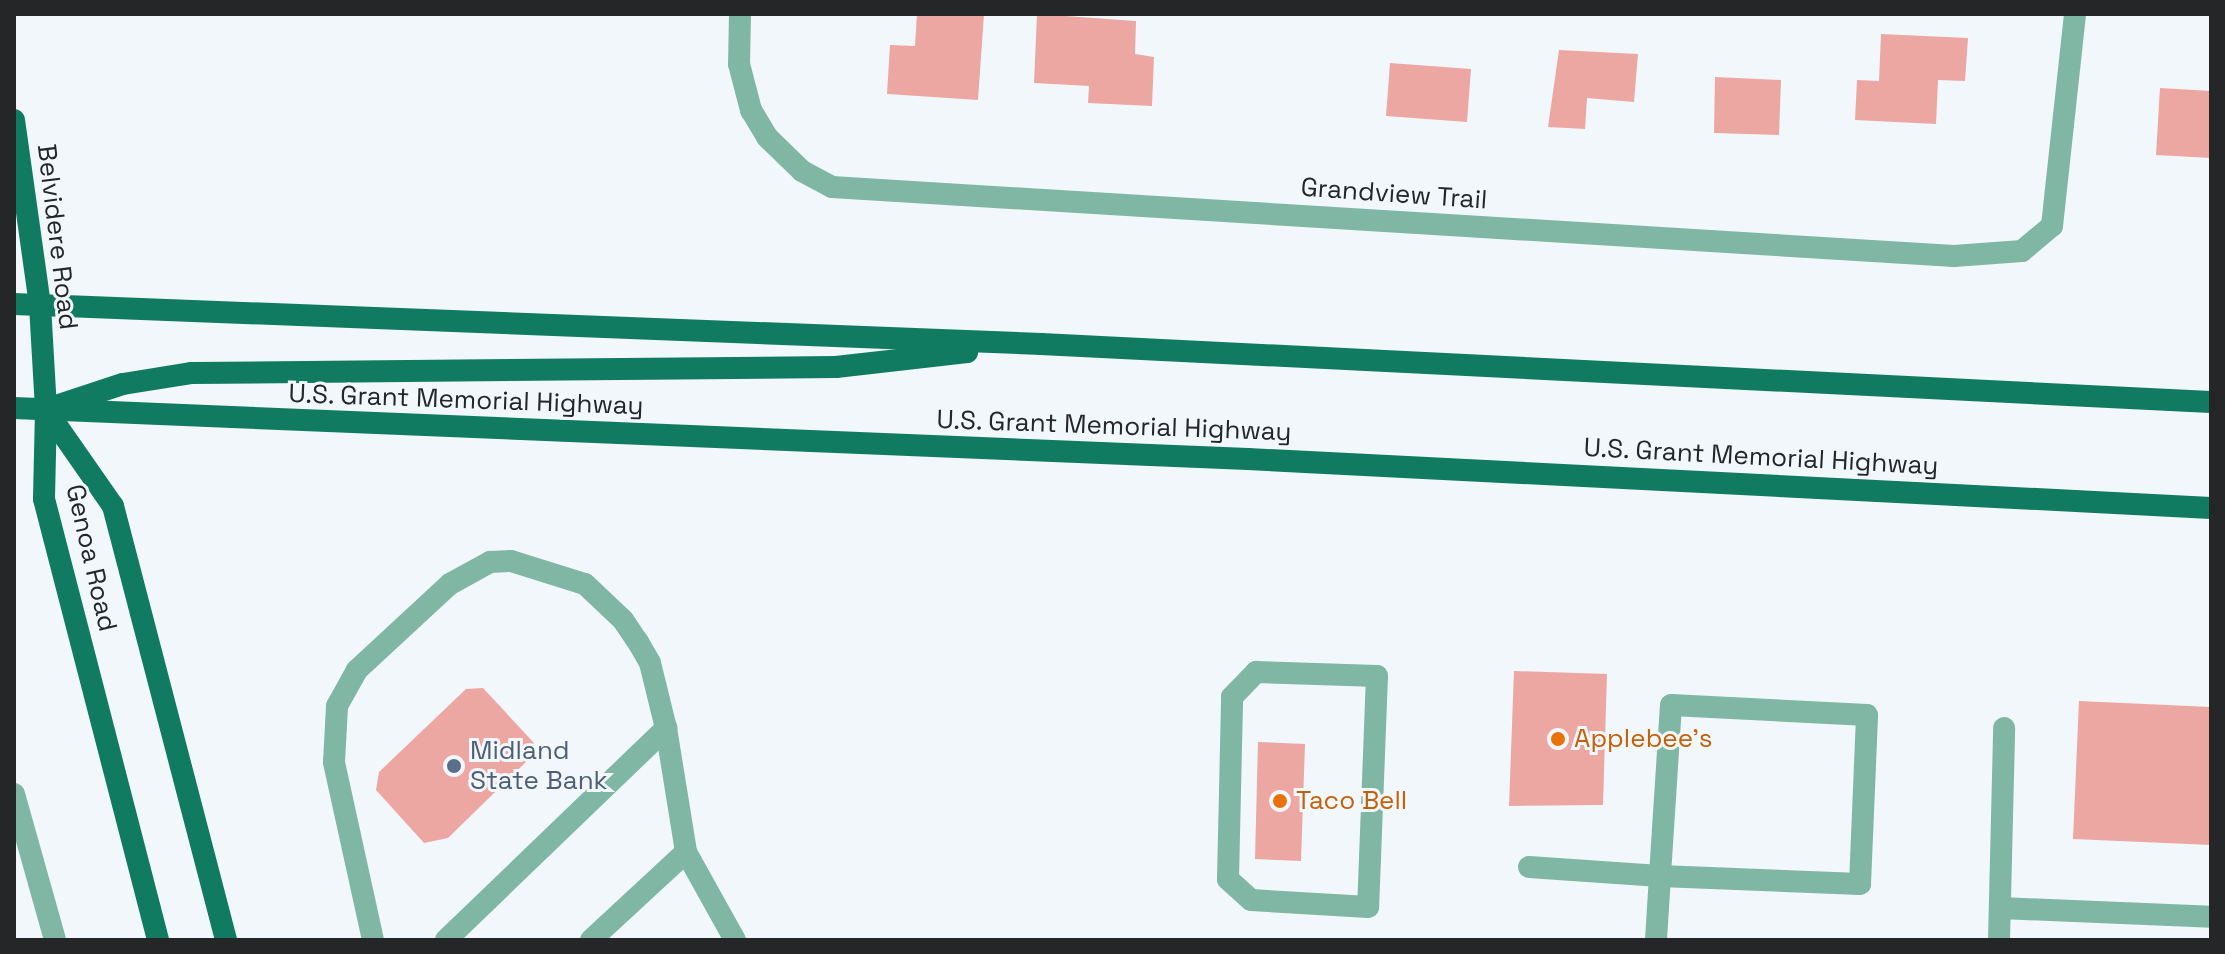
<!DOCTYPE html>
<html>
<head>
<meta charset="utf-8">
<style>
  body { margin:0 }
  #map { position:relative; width:2225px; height:954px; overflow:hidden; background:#f2f7fc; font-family:"Space Grotesk",sans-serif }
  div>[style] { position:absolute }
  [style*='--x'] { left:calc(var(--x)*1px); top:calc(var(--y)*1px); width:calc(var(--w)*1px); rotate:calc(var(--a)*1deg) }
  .building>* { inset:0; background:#eda7a2 }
  .service>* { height:22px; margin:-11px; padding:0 11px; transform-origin:11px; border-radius:11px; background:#7fb7a4 }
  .minor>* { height:22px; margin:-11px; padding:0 11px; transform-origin:11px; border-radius:11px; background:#7fb7a4 }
  .primary>* { height:22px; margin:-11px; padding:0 11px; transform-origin:11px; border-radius:11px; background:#117b62 }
  .dots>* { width:22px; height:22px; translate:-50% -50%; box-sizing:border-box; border:4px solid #f2f7fc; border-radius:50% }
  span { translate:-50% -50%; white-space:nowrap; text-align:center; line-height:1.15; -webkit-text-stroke:6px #f2f7fc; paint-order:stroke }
  .street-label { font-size:26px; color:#242628 }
  .food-label { font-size:26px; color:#c56008 }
  .left { translate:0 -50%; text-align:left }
  .service-label { font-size:26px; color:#4e5e75 }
  .frame { position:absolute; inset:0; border:16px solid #242628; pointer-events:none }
</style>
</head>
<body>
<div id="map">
  <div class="building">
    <i style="clip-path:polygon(917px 14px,984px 14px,978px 100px,887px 94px,890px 45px,915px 46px)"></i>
    <i style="clip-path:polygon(1037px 14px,1136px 21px,1135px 54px,1154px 57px,1152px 106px,1088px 103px,1089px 86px,1034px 83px)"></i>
    <i style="clip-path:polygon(1881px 34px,1968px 38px,1965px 81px,1938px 80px,1936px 124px,1855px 120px,1857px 80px,1879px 81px)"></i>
    <i style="clip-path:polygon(1559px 50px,1638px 54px,1634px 102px,1587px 98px,1585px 129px,1548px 127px)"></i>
    <i style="clip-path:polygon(1390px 63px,1471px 69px,1467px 122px,1386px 116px)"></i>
    <i style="clip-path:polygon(1715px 77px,1781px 80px,1779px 135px,1714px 133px)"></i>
    <i style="clip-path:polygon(2160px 88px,2211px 91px,2211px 158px,2156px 155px)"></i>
    <i style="clip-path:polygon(1514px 671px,1607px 674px,1603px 805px,1509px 806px)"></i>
    <i style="clip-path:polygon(483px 688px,534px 743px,528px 760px,448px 838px,424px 843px,376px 790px,379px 772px,466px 689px)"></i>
    <i style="clip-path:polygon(2079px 701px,2211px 707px,2211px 845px,2073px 839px)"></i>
    <i style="clip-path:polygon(1258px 742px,1305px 744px,1301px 861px,1255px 859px)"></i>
  </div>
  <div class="service">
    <i style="--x:1256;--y:672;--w:121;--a:1.9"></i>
    <i style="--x:1377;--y:676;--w:231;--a:92.2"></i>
    <i style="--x:1368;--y:907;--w:117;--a:-176.6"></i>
    <i style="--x:1251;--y:900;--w:31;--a:-138"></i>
    <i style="--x:1228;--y:879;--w:182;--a:-88.7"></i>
    <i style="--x:1232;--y:697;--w:35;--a:-46"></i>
    <i style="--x:1529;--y:867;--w:131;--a:3.9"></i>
    <i style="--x:1660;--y:876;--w:200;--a:2.3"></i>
    <i style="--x:1860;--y:884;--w:169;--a:-87.6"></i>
    <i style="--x:1867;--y:715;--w:196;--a:-177.1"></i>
    <i style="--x:1671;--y:705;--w:171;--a:93.7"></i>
    <i style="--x:1660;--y:876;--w:64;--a:93.6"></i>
    <i style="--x:2000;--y:908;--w:211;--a:2.4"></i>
    <i style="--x:373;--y:940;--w:182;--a:-102.4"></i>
    <i style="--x:334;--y:762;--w:56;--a:-86.9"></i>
    <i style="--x:337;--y:706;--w:41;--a:-60.9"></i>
    <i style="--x:357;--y:670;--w:127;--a:-42.8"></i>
    <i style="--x:450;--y:584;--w:46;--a:-28.8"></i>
    <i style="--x:490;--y:562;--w:21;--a:-3"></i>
    <i style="--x:511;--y:561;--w:77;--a:17.3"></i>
    <i style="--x:585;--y:584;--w:52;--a:43.5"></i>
    <i style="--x:623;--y:620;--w:27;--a:56"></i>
    <i style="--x:638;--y:642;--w:24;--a:60"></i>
    <i style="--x:650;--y:663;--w:67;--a:76.2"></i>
    <i style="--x:666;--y:728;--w:126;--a:80.8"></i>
    <i style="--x:686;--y:852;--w:101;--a:60.9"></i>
    <i style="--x:446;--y:940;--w:306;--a:-43.9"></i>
    <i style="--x:591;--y:940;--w:129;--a:-42.8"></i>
    <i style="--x:1999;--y:940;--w:212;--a:-88.6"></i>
  </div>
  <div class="minor">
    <i style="--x:740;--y:14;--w:50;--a:91.1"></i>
    <i style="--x:739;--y:64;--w:48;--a:75.4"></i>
    <i style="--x:751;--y:110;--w:31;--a:59"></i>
    <i style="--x:767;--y:137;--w:49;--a:44.2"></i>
    <i style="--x:802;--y:171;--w:34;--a:28"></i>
    <i style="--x:832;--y:187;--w:1124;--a:3.52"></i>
    <i style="--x:1954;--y:256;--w:68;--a:-4.2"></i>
    <i style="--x:2022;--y:251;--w:39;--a:-40"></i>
    <i style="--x:2052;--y:226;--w:213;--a:-83.8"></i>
    <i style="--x:14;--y:794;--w:152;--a:74.3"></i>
  </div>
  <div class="primary">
    <i style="--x:14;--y:120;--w:187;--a:82"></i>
    <i style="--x:40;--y:305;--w:105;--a:86.7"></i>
    <i style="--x:46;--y:410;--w:89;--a:91.3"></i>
    <i style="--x:44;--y:499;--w:455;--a:75.5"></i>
    <i style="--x:14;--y:304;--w:1028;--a:2.23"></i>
    <i style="--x:1041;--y:344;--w:1171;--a:2.84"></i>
    <i style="--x:59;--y:405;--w:67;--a:-18.2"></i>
    <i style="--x:123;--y:384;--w:70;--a:-9.1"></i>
    <i style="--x:192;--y:373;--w:644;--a:-0.53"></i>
    <i style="--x:836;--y:367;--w:132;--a:-6.5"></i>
    <i style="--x:14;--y:408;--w:1235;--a:2.37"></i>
    <i style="--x:1248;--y:459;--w:964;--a:2.91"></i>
    <i style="--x:46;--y:410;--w:117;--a:55.1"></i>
    <i style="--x:113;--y:506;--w:448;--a:75.4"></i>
  </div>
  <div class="dots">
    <i style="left:1558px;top:739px;background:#e8710a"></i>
    <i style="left:454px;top:766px;background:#5c6f8a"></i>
    <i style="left:1280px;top:801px;background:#e8710a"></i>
  </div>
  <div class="street-label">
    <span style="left:1394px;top:194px;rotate:4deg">Grandview Trail</span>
    <span style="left:57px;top:237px;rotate:83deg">Belvidere Road</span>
    <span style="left:466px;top:400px;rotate:2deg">U.S. Grant Memorial Highway</span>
    <span style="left:1114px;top:426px;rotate:2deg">U.S. Grant Memorial Highway</span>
    <span style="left:1761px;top:457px;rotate:3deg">U.S. Grant Memorial Highway</span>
    <span style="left:91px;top:558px;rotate:77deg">Genoa Road</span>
  </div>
  <div class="food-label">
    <span class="left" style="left:1574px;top:739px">Applebee's</span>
    <span class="left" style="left:1296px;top:801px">Taco Bell</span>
  </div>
  <div class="service-label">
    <span class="left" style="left:470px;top:766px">Midland<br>State Bank</span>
  </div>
  <div class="frame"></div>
</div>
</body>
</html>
